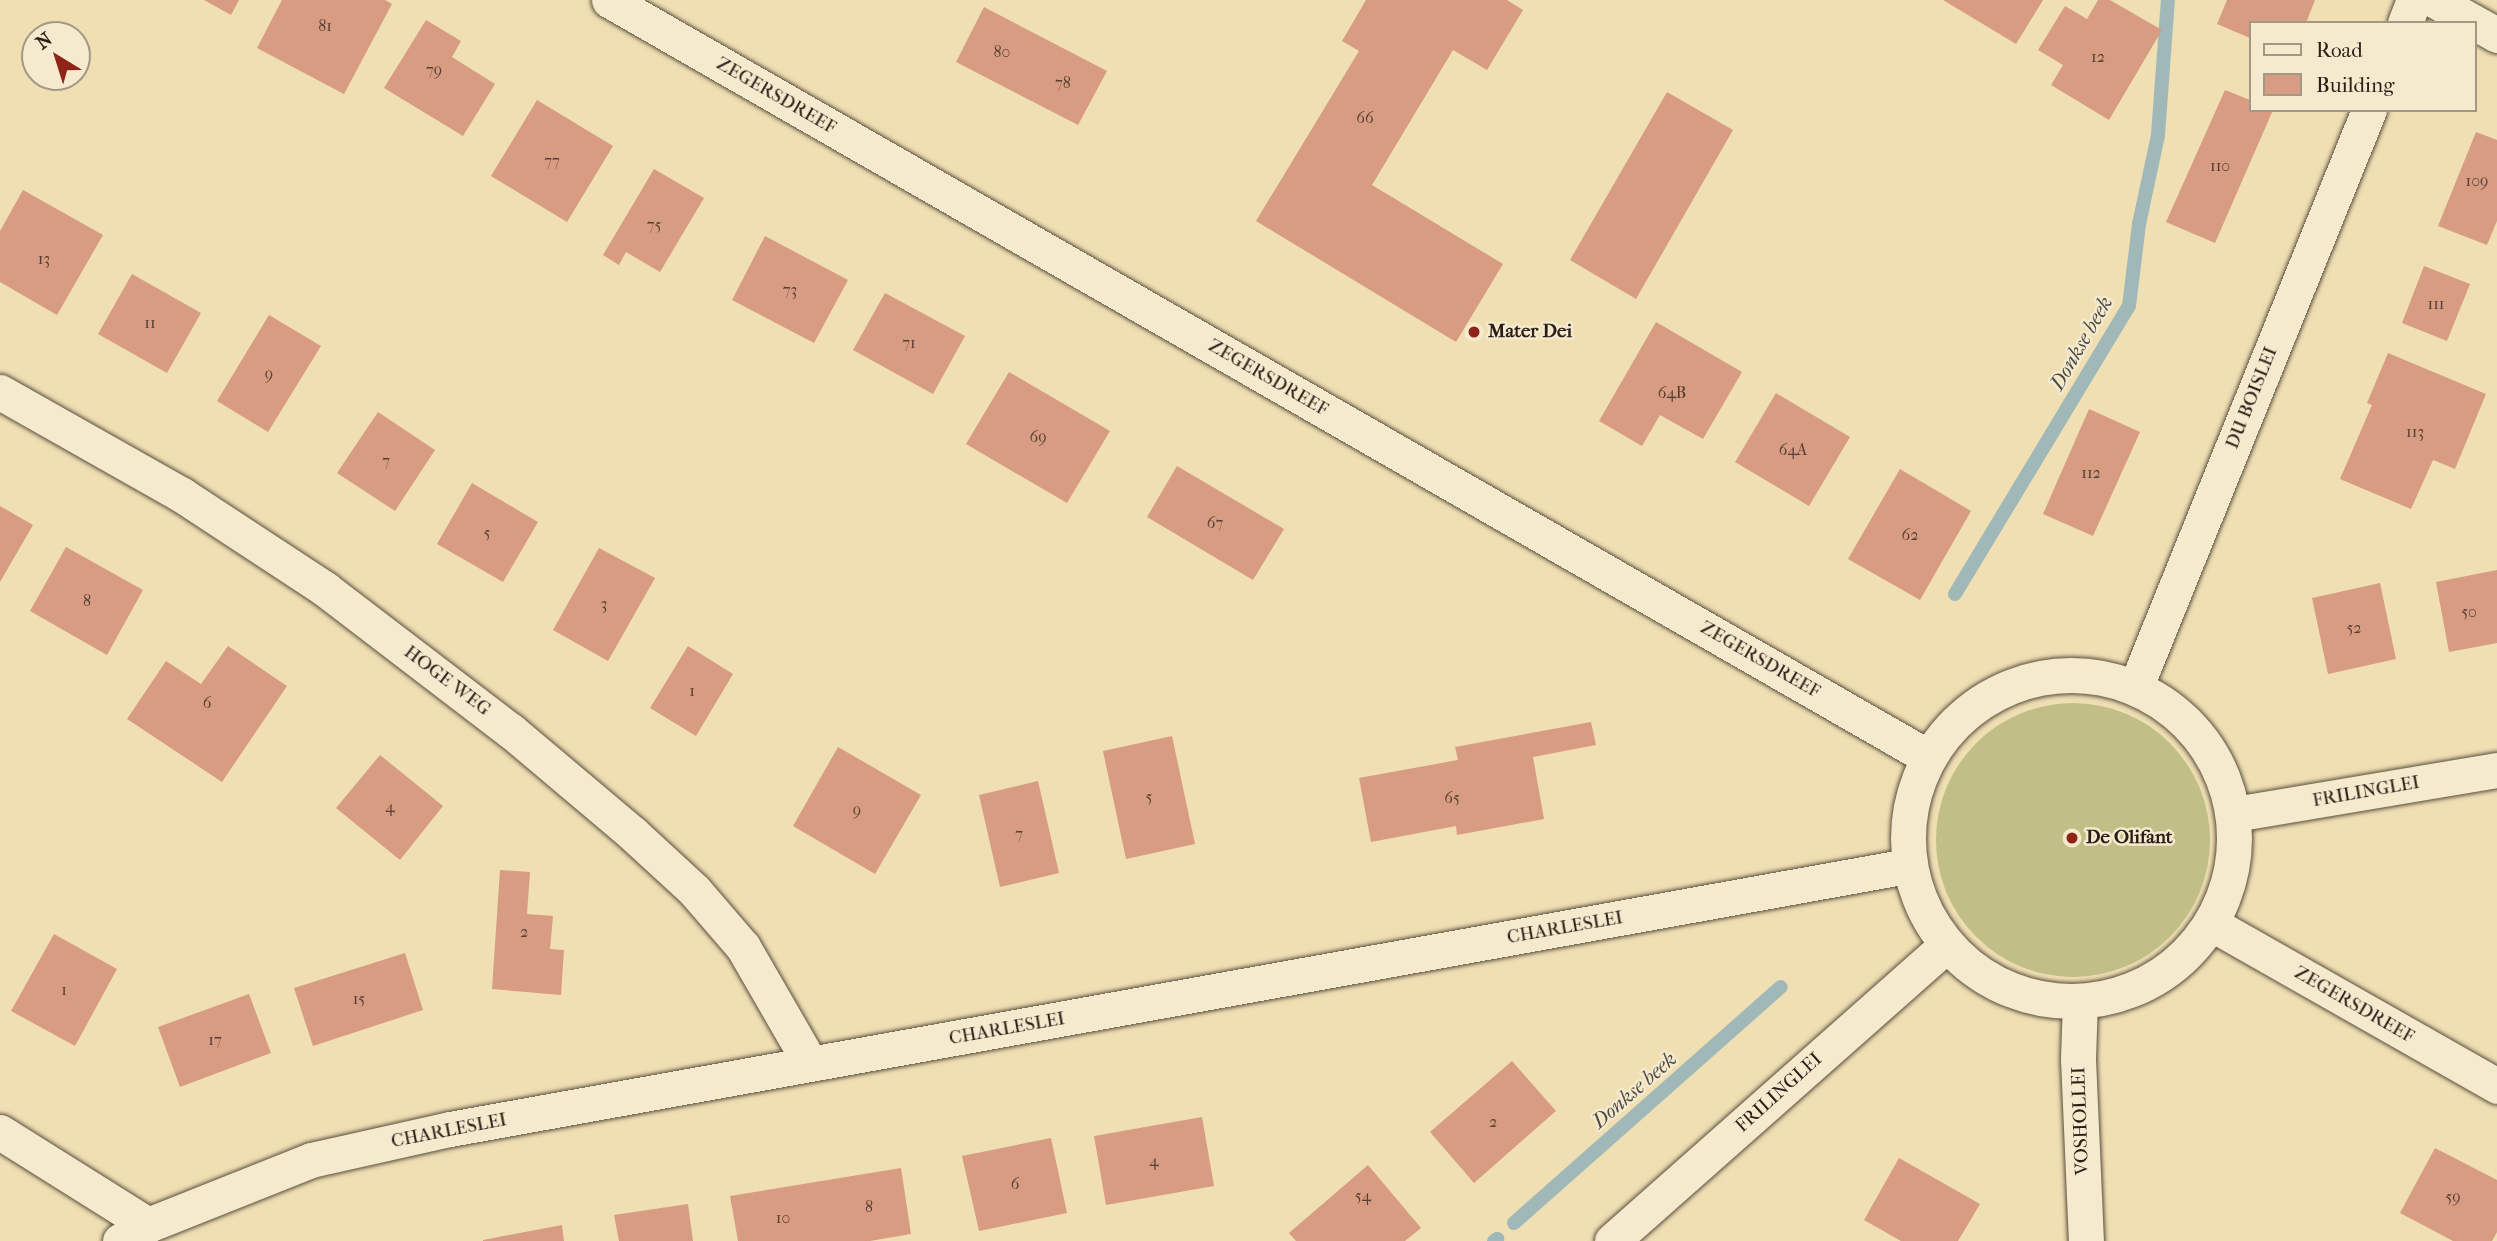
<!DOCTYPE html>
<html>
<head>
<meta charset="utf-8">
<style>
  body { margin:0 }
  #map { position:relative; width:2497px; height:1241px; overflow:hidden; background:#efdfb3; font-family:"IM FELL French Canon",serif }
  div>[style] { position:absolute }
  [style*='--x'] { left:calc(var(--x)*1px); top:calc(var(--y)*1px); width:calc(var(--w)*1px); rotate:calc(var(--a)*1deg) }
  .green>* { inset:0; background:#c1bf87 }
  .round { border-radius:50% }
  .stream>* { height:14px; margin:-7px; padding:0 7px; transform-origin:7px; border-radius:7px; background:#a0b9b8 }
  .building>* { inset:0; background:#d79c82 }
  .roads { filter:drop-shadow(0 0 2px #5b4e3e) drop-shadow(0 0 2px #5b4e3e) }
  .street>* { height:35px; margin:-17.5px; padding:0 17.5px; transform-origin:17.5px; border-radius:17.5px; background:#f5eace }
  .street>.ring { margin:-17.5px; padding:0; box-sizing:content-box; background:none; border:35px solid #f5eace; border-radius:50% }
  .dots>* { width:19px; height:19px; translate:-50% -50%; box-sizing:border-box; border:4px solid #f5eace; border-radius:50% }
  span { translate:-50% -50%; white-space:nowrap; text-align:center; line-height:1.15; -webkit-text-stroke:5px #f5eace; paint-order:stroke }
  .number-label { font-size:16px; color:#553e32 }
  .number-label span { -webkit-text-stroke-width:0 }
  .street-label { font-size:19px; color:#2a1e17 }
  .poi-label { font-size:19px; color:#2a1e17; font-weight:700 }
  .left { translate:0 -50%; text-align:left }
  .water-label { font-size:21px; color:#4d4c47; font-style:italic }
  .legend { position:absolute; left:2249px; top:21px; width:228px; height:91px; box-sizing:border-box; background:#f5eace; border:2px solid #a49885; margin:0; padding:9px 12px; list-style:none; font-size:21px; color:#2a1e17 }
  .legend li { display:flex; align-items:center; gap:14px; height:35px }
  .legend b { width:35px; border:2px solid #a49885 }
  .north { position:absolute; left:21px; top:21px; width:70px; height:70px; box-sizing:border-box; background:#f5eace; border:2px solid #a49885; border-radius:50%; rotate:322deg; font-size:19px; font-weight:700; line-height:28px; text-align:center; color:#2a1e17 }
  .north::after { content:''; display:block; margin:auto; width:24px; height:32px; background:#8f2418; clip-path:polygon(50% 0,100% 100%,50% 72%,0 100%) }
</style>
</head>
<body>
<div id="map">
  <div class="green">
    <i class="round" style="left:1936px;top:703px;width:274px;height:274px"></i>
  </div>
  <div class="stream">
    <i style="--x:1955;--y:594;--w:336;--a:-58.9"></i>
    <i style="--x:2129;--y:306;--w:83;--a:-83"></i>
    <i style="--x:2139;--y:224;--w:91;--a:-77.9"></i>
    <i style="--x:2158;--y:135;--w:135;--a:-85.8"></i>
    <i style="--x:1514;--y:1223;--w:356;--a:-41.5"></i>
    <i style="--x:1494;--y:1241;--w:4;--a:-34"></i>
  </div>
  <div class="building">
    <i style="clip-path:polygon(204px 0,239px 0,231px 15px)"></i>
    <i style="clip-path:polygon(282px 0,385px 0,392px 4px,344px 94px,257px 48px)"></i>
    <i style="clip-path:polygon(1366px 0,1507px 0,1523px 10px,1487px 70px,1453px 50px,1372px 185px,1503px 264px,1456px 342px,1256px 221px,1359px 51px,1342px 41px)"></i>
    <i style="clip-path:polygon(1943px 0,2043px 0,2016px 44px)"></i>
    <i style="clip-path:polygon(2098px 0,2110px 0,2162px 30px,2109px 120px,2051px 85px,2063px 65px,2038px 50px,2065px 6px,2087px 19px)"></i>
    <i style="clip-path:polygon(2227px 0,2315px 0,2306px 23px,2250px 23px,2250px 38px,2217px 24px)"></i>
    <i style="clip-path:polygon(984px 7px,1107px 71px,1078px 125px,956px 62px)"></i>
    <i style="clip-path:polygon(426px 20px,461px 41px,452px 57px,495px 84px,463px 136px,384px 88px)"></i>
    <i style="clip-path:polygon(2225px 90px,2250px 100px,2250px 110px,2273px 110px,2215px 243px,2166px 222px)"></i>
    <i style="clip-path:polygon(1667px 92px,1733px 130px,1636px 299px,1570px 260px)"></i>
    <i style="clip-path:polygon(537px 100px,613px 146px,567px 222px,491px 176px)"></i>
    <i style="clip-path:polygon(2476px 132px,2497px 140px,2497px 221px,2487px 245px,2438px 226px)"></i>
    <i style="clip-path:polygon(654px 169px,704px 198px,660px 272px,626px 252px,619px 265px,603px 255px)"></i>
    <i style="clip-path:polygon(23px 190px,103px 235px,57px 315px,0 282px,0 231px)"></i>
    <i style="clip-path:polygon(765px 236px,848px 280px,814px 343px,732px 300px)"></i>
    <i style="clip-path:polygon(2424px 266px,2470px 284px,2447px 341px,2402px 323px)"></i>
    <i style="clip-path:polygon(132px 274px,201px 313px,167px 373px,98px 334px)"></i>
    <i style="clip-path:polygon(885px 293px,965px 336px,933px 394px,853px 350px)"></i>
    <i style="clip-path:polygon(269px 315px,321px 346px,268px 432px,217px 401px)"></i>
    <i style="clip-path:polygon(1656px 322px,1742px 372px,1703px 439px,1660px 415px,1642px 446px,1599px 421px)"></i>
    <i style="clip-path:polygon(2388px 353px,2486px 394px,2455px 469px,2433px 460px,2411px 509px,2340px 479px,2372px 405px,2367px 403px)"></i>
    <i style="clip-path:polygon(1009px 372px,1110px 431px,1067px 503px,966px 444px)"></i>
    <i style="clip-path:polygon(1776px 393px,1850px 437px,1809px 506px,1735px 462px)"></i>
    <i style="clip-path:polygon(2089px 409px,2140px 432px,2093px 536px,2043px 514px)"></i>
    <i style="clip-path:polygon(378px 412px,435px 450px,395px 511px,337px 473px)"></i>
    <i style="clip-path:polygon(1177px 466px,1284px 529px,1253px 580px,1147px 517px)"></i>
    <i style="clip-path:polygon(1900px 469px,1971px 511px,1920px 600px,1848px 559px)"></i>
    <i style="clip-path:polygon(472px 483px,538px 522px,503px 582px,437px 544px)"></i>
    <i style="clip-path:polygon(0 506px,33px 525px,0 582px)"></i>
    <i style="clip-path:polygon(66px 547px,143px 590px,107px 655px,30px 611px)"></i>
    <i style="clip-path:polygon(599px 548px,655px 578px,608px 661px,553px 630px)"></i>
    <i style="clip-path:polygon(2497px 570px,2497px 643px,2449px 652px,2436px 582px)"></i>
    <i style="clip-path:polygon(2380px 583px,2396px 659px,2328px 674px,2312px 598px)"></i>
    <i style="clip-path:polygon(228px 646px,287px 686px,222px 782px,127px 719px,166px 661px,201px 684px)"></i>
    <i style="clip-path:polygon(688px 646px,733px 674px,696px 736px,650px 708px)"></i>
    <i style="clip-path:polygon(1591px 722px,1596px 745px,1533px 757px,1544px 819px,1457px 835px,1456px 826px,1371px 842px,1359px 778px,1458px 760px,1455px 747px)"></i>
    <i style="clip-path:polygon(1172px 736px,1195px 844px,1126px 859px,1103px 751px)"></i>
    <i style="clip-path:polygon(838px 747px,921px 795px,875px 874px,793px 826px)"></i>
    <i style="clip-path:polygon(380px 755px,443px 806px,400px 860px,336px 808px)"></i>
    <i style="clip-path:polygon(1038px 781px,1059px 873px,1000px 887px,979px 795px)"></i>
    <i style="clip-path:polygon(500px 870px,530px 872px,527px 914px,553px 916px,550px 949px,564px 950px,561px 995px,492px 989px)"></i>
    <i style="clip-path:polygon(54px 934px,117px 969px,75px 1046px,11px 1011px)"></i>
    <i style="clip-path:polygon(405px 953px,423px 1010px,313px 1046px,294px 988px)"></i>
    <i style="clip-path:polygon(249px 994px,271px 1053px,180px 1087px,158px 1027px)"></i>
    <i style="clip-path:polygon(1512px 1061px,1556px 1111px,1474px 1183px,1430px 1132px)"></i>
    <i style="clip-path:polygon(1202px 1117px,1214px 1186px,1106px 1205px,1094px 1136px)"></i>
    <i style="clip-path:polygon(1051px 1138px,1067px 1213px,979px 1231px,962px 1156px)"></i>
    <i style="clip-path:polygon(2435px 1148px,2497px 1180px,2497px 1232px,2492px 1241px,2453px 1241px,2400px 1213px)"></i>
    <i style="clip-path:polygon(1899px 1158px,1980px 1204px,1958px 1241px,1901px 1241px,1864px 1220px)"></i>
    <i style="clip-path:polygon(1368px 1165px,1421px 1228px,1405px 1241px,1296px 1241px,1289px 1233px)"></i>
    <i style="clip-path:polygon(901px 1168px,911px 1234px,870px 1241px,738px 1241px,730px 1196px)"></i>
    <i style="clip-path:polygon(688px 1204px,693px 1241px,619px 1241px,614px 1215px)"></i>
    <i style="clip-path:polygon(562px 1225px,564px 1241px,483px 1241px,483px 1240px)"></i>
  </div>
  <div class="roads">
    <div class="street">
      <i style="--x:609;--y:0;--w:1521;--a:29.85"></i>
      <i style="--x:2434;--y:0;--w:72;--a:29.1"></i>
      <i style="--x:2405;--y:23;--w:25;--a:-69"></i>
      <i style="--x:0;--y:392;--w:209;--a:29.5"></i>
      <i style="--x:182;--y:495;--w:171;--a:33.3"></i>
      <i style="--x:325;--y:589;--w:234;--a:37.4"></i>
      <i style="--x:511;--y:731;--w:158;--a:40.1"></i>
      <i style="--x:632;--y:833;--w:84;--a:42.6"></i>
      <i style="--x:694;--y:890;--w:75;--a:49.3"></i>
      <i style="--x:743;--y:947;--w:134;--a:60"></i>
      <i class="ring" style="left:1908px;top:675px;width:291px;height:291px"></i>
      <i style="--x:2136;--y:686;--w:621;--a:-67.98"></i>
      <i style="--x:2234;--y:814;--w:267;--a:-9.5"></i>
      <i style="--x:2212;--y:924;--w:328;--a:29.6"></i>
      <i style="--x:2080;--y:1001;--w:58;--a:92"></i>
      <i style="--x:2078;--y:1059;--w:182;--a:87.5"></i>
      <i style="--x:0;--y:1132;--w:175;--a:32.1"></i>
      <i style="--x:120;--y:1241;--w:32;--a:-30"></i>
      <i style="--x:148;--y:1225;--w:175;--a:-21.7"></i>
      <i style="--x:311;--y:1160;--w:142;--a:-12.6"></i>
      <i style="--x:450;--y:1129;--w:1482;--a:-10.23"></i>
      <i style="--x:1612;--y:1241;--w:446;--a:-41.5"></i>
    </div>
  </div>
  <div class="dots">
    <i style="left:1474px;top:332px;background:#8f2418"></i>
    <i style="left:2072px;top:838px;background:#8f2418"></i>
  </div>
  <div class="number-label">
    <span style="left:325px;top:26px">81</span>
    <span style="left:1002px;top:52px">80</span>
    <span style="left:2098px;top:57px">12</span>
    <span style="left:434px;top:70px">79</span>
    <span style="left:1063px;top:83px">78</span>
    <span style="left:1365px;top:118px">66</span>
    <span style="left:552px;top:161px">77</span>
    <span style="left:2220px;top:166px">110</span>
    <span style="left:2477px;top:181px">109</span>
    <span style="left:654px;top:225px">75</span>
    <span style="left:44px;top:259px">13</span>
    <span style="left:790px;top:290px">73</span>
    <span style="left:2436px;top:304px">111</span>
    <span style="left:150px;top:323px">11</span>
    <span style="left:909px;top:343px">71</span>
    <span style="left:269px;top:374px">9</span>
    <span style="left:1672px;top:393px">64B</span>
    <span style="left:2415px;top:432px">113</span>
    <span style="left:1038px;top:437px">69</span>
    <span style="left:1793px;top:450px">64A</span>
    <span style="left:386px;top:461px">7</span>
    <span style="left:2091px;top:473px">112</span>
    <span style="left:1215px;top:523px">67</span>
    <span style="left:487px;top:533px">5</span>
    <span style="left:1910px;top:535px">62</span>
    <span style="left:87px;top:601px">8</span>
    <span style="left:604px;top:604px">3</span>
    <span style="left:2469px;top:612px">50</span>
    <span style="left:2354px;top:628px">52</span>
    <span style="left:692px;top:691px">1</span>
    <span style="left:207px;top:703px">6</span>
    <span style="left:1149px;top:797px">5</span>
    <span style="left:1452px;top:798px">65</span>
    <span style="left:390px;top:807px">4</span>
    <span style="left:857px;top:810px">9</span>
    <span style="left:1019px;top:834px">7</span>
    <span style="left:524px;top:932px">2</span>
    <span style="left:64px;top:990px">1</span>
    <span style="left:359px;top:999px">15</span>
    <span style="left:215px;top:1040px">17</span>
    <span style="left:1493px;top:1122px">2</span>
    <span style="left:1154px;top:1161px">4</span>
    <span style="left:1015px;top:1184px">6</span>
    <span style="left:1363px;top:1196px">54</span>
    <span style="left:2453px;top:1197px">59</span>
    <span style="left:869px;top:1207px">8</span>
    <span style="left:783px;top:1218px">10</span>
  </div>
  <div class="street-label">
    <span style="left:776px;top:96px;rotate:30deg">ZEGERSDREEF</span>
    <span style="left:1268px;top:378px;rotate:30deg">ZEGERSDREEF</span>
    <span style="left:2252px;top:398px;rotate:-68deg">DU BOISLEI</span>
    <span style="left:1760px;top:660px;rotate:30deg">ZEGERSDREEF</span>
    <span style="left:447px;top:681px;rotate:37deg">HOGE WEG</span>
    <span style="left:2366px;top:792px;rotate:-10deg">FRILINGLEI</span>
    <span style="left:1565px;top:928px;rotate:-10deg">CHARLESLEI</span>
    <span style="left:2354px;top:1005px;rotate:30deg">ZEGERSDREEF</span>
    <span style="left:1007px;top:1029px;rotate:-10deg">CHARLESLEI</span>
    <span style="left:1779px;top:1093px;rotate:-42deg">FRILINGLEI</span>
    <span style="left:2081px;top:1121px;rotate:-92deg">VOSHOLLEI</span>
    <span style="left:449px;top:1131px;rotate:-11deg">CHARLESLEI</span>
  </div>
  <div class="poi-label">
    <span class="left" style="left:1488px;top:332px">Mater Dei</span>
    <span class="left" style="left:2086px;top:838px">De Olifant</span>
  </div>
  <div class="water-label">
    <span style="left:2081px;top:343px;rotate:-60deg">Donkse beek</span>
    <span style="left:1634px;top:1090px;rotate:-41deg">Donkse beek</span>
  </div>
  <ul class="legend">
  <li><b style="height:9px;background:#f5eace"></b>Road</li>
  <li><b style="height:19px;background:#d79c82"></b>Building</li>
  </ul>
  <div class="north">N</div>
</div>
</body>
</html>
